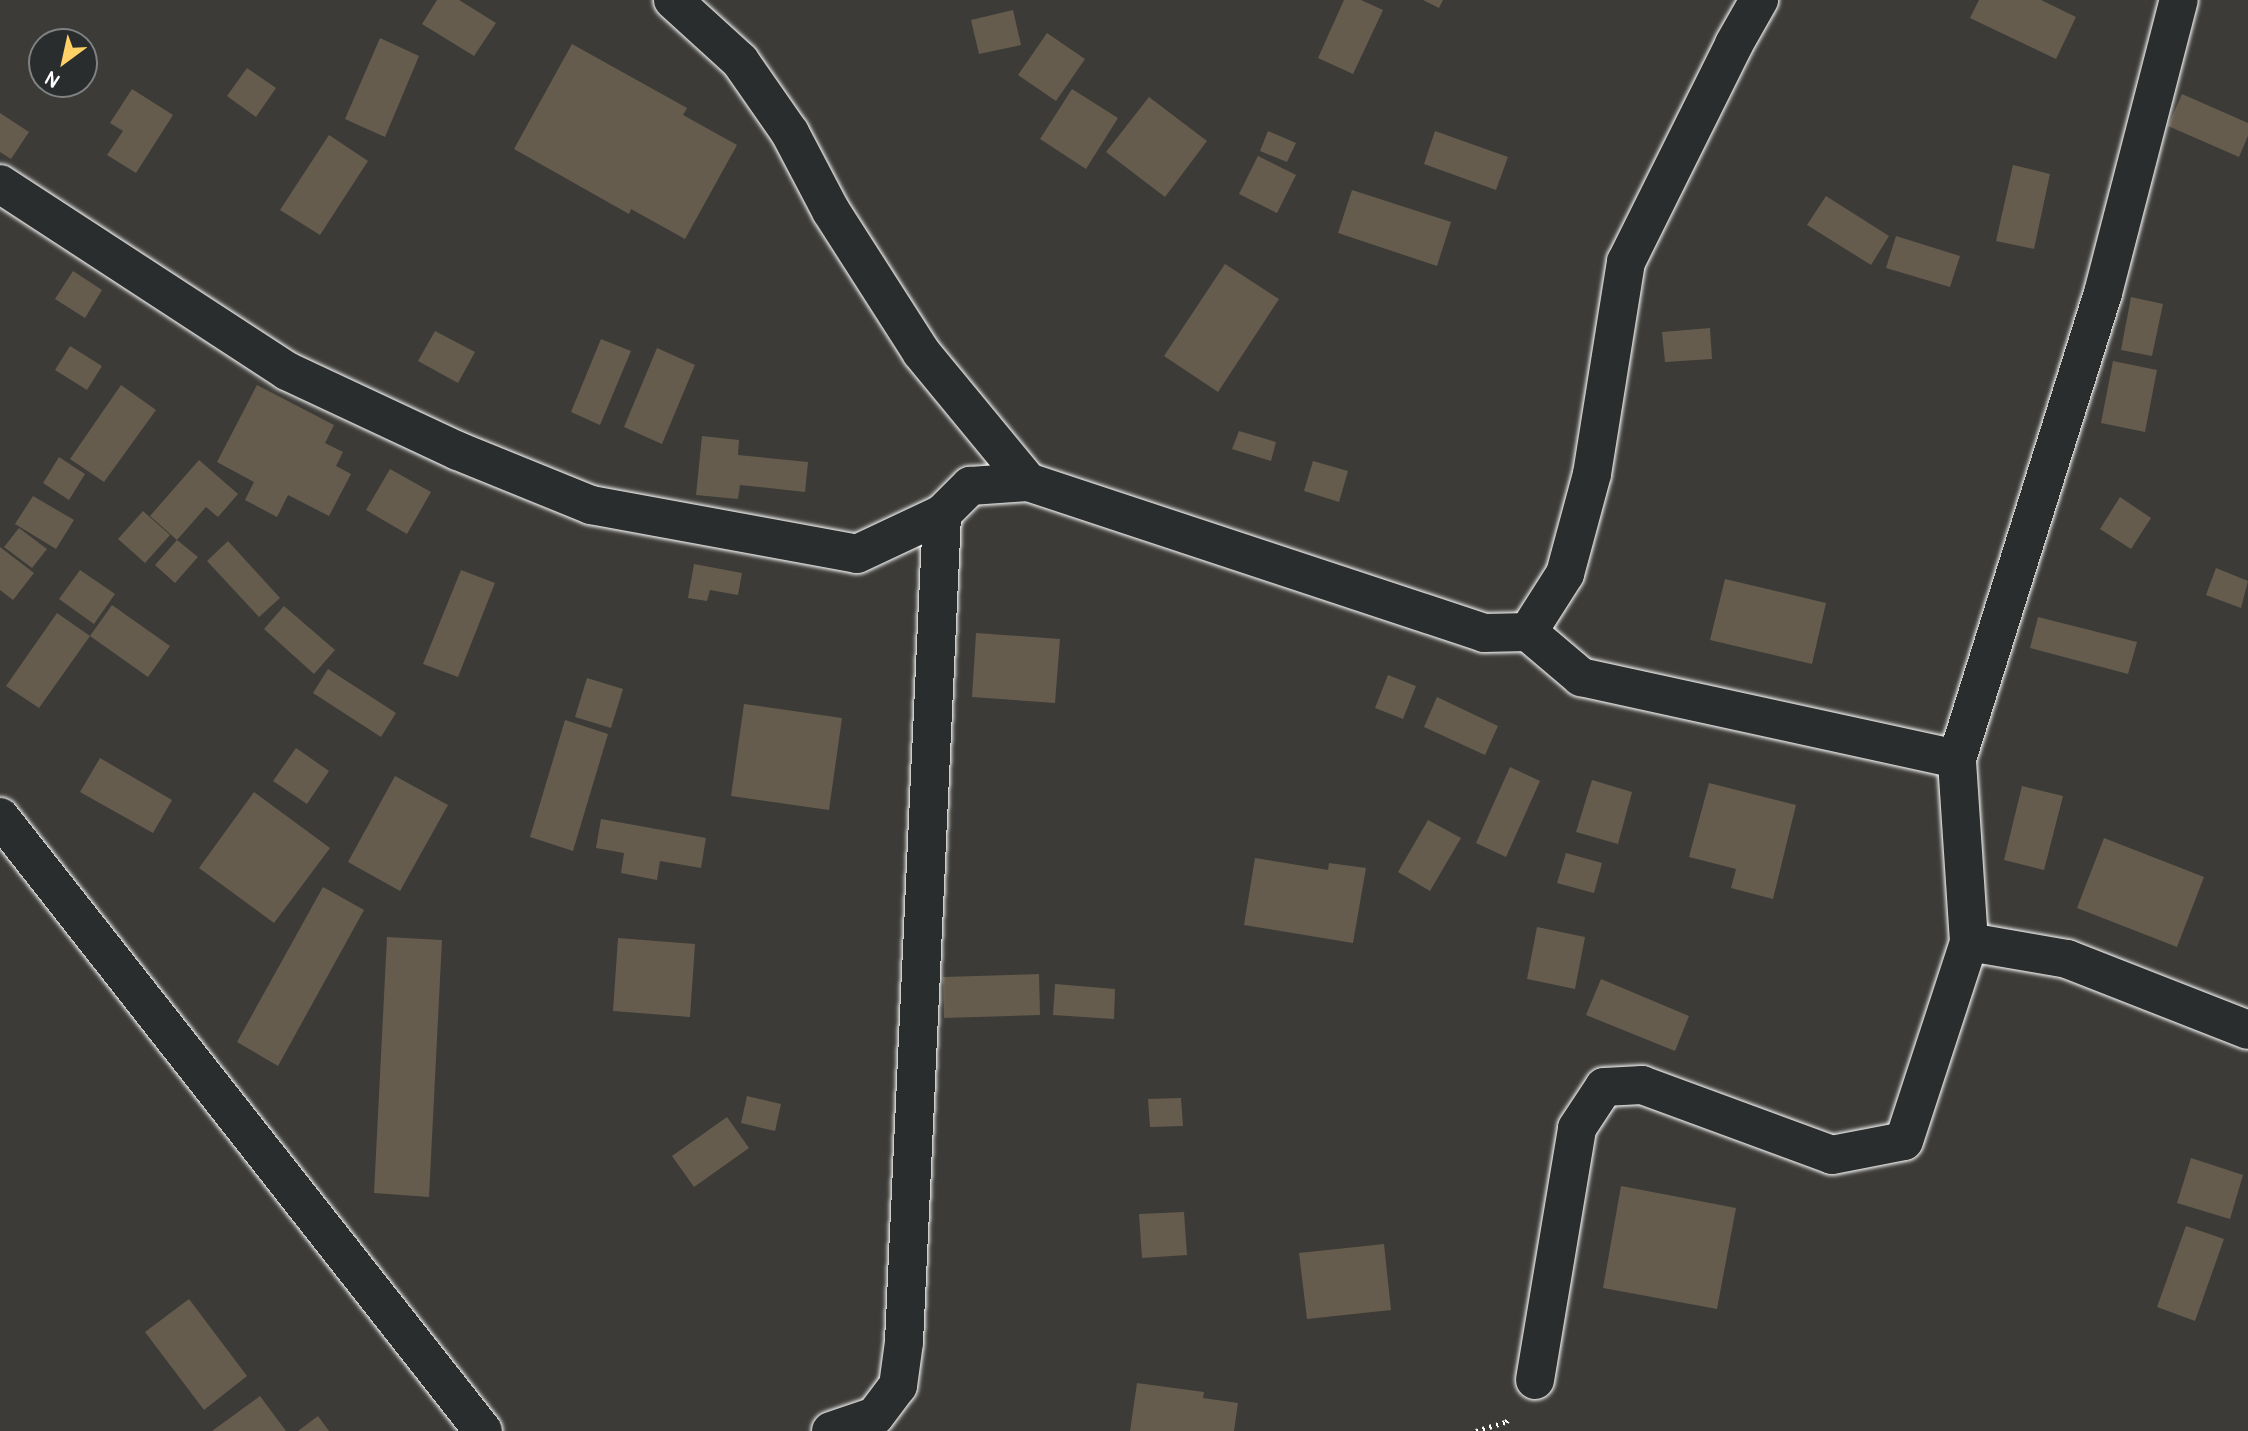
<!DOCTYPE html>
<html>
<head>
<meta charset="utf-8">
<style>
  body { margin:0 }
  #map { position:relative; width:2248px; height:1431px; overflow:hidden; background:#3c3b37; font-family:Pangolin,sans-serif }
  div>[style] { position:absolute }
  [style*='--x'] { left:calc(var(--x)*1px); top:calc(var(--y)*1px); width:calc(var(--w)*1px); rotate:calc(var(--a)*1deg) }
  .building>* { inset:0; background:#655c4d }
  .path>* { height:4.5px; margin-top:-2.25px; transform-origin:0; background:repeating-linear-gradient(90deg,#fff 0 2px,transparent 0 7px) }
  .roads { filter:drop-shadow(0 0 2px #fff) drop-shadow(0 0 2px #fff) }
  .minor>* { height:38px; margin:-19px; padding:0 19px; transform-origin:19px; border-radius:19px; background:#2a2d2e }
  span { translate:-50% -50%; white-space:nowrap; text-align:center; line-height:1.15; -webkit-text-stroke:5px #2a2d2e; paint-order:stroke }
  .north { position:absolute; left:28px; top:28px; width:70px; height:70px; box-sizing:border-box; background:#2a2d2e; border:2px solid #7f8182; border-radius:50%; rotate:213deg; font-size:19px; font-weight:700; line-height:28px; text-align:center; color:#fff }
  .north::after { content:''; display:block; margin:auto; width:24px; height:32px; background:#ffd166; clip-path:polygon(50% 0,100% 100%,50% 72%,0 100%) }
</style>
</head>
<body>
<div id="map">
  <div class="building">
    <i style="clip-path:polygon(437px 0,459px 0,496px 23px,474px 56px,422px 24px)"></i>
    <i style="clip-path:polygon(1344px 0,1361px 0,1383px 10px,1353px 74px,1318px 58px)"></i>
    <i style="clip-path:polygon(1423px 0,1443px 0,1439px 8px)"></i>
    <i style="clip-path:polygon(1979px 0,2041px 0,2076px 17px,2056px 59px,1970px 18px)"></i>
    <i style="clip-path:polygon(1013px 10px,1021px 45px,979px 54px,971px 20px)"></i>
    <i style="clip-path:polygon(1047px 33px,1085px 59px,1056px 101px,1018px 75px)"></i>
    <i style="clip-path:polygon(380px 38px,419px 56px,385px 137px,345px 119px)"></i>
    <i style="clip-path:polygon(572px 44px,687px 108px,683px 115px,737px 145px,685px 239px,631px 209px,629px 214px,514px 149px)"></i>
    <i style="clip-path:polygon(247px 68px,276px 88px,256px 117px,227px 96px)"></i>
    <i style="clip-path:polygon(132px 89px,173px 115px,136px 173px,107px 155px,123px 131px,110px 123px)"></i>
    <i style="clip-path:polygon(1072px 89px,1118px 118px,1086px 169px,1040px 139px)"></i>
    <i style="clip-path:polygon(2182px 94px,2248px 123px,2248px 136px,2239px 157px,2168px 126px)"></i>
    <i style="clip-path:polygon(1149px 97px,1207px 141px,1165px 197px,1106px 152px)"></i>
    <i style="clip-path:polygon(0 113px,29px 132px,11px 159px,0 152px)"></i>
    <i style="clip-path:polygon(1268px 131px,1296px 143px,1287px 162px,1260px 151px)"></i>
    <i style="clip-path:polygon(1435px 131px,1508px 157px,1496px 190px,1424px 164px)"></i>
    <i style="clip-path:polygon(329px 135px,368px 161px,320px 235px,280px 210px)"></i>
    <i style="clip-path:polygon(1258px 156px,1296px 175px,1277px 213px,1239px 194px)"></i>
    <i style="clip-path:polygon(2013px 165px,2050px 174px,2034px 249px,1996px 241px)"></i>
    <i style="clip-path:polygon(1352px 190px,1451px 222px,1437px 266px,1338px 233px)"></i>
    <i style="clip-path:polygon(1826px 196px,1889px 236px,1871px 265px,1807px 225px)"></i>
    <i style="clip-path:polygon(1896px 236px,1960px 256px,1950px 287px,1886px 268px)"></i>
    <i style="clip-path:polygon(1225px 264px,1279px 299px,1218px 392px,1164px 356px)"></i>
    <i style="clip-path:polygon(73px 271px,102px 290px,85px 318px,55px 299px)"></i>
    <i style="clip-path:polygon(2131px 297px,2163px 304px,2152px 356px,2121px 350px)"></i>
    <i style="clip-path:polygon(1710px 328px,1712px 359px,1665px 362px,1662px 332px)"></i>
    <i style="clip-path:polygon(435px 331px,475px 352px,458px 383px,418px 361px)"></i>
    <i style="clip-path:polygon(601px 339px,631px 351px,600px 425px,571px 412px)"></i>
    <i style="clip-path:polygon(70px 346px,102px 366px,87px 390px,55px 370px)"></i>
    <i style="clip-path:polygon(657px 348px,695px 365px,662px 444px,624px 427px)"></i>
    <i style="clip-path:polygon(2113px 361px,2157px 370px,2145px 432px,2101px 423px)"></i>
    <i style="clip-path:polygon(121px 385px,156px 410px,104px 482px,70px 459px)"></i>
    <i style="clip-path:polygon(257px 385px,334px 425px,325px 443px,343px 452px,336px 466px,351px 474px,329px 516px,288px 495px,277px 517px,245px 500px,254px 482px,217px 462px)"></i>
    <i style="clip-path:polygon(1239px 431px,1276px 442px,1271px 461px,1232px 449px)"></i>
    <i style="clip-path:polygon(702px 436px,739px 440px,738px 455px,808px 462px,805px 492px,740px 485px,738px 499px,696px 495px)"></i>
    <i style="clip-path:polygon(59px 457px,85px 474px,69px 500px,43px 483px)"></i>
    <i style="clip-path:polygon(199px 460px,238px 494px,218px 517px,206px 507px,177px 540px,198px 557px,175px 583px,155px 565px,177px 540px,150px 516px)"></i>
    <i style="clip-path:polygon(1313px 461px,1348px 471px,1339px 502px,1304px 491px)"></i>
    <i style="clip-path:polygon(390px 469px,431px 492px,407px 534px,366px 510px)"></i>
    <i style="clip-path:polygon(33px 496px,74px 520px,56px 549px,15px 524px)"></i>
    <i style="clip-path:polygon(2120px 497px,2151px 518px,2131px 549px,2100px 529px)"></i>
    <i style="clip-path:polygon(143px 511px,170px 535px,145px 563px,118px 539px)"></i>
    <i style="clip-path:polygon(19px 528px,47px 549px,32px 568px,4px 547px)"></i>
    <i style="clip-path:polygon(228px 541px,280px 598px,259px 617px,207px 561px)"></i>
    <i style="clip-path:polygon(0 547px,34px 573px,13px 600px,0 590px)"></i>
    <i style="clip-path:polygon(694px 564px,742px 573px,738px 595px,710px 590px,707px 601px,688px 598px)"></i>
    <i style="clip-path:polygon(2216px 568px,2248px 581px,2241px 608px,2206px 595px)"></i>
    <i style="clip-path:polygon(80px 570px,115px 594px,94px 624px,59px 599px)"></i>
    <i style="clip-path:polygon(461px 570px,495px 583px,458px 677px,423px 664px)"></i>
    <i style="clip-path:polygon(1725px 579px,1826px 603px,1812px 664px,1710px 640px)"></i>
    <i style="clip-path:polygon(112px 605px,170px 646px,148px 677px,90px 636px)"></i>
    <i style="clip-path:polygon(284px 606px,335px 650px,314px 674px,264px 629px)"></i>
    <i style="clip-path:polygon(57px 613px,90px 636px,39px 708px,6px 686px)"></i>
    <i style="clip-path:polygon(2038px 617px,2137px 642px,2128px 674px,2030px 648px)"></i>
    <i style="clip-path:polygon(976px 633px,1060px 639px,1055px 703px,972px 697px)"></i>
    <i style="clip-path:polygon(328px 669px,396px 713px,381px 737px,313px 693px)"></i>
    <i style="clip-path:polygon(1388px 675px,1416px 686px,1403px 719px,1375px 708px)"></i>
    <i style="clip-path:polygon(587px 678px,623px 689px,611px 728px,575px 717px)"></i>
    <i style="clip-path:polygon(1437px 697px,1498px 726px,1485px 755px,1424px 727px)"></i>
    <i style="clip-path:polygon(744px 704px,842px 718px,829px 810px,731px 796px)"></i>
    <i style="clip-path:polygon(565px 720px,608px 734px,573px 851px,530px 837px)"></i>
    <i style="clip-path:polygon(296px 748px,329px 771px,307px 804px,273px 781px)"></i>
    <i style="clip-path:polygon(100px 758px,172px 800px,153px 833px,80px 792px)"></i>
    <i style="clip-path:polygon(1510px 767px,1540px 781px,1506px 857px,1476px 843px)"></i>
    <i style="clip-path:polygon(395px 776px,448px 805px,400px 891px,348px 862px)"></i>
    <i style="clip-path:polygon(1592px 780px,1632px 792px,1618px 844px,1576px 832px)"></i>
    <i style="clip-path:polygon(1709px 783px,1796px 805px,1773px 899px,1731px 888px,1736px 869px,1689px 857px)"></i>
    <i style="clip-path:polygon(2022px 786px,2063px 796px,2044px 870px,2004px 860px)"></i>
    <i style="clip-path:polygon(254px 792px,330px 848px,274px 923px,199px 868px)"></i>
    <i style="clip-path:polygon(601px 819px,706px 838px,701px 868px,660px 861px,657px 880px,621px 873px,624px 853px,596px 848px)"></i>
    <i style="clip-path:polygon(1428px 820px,1461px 838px,1430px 891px,1398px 872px)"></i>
    <i style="clip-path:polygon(2104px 838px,2204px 877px,2177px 947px,2077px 908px)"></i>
    <i style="clip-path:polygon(1566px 853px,1602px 863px,1594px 893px,1557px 883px)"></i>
    <i style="clip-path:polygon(1255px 858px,1328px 870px,1329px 863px,1366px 868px,1353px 943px,1244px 925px)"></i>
    <i style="clip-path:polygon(323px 887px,364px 910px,278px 1066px,237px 1042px)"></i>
    <i style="clip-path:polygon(1537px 927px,1585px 937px,1575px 989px,1527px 979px)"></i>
    <i style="clip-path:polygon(387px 937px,442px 940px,429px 1197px,374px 1193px)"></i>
    <i style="clip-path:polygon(618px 938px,695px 944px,690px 1017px,613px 1011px)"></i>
    <i style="clip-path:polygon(1039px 974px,1040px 1015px,944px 1018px,943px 977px)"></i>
    <i style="clip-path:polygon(1601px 979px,1689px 1016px,1675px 1051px,1586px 1015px)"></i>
    <i style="clip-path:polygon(1055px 984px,1115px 989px,1114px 1019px,1053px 1015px)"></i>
    <i style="clip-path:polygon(747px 1096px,781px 1104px,775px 1131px,741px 1123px)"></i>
    <i style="clip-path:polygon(1181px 1098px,1183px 1126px,1150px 1127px,1148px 1099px)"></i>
    <i style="clip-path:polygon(727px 1117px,749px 1148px,694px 1187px,672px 1156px)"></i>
    <i style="clip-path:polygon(2191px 1158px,2243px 1175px,2230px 1219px,2177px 1203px)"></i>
    <i style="clip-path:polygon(1621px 1186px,1736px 1208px,1717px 1309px,1603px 1288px)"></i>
    <i style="clip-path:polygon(1184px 1212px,1187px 1255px,1142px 1258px,1139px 1214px)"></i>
    <i style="clip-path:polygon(2186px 1226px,2224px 1239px,2195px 1321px,2157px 1307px)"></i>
    <i style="clip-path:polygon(1384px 1244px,1391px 1310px,1307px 1319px,1299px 1253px)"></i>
    <i style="clip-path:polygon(189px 1299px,247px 1376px,204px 1410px,145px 1332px)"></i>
    <i style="clip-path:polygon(1137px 1383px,1204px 1392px,1203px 1398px,1238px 1403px,1234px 1431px,1130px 1431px)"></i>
    <i style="clip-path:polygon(260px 1396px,286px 1431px,212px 1431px)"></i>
    <i style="clip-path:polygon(318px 1416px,329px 1431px,298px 1431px)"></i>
  </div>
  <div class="path">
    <i style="--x:1476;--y:1431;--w:31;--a:-17"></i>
    <i style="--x:1506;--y:1422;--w:5;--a:-53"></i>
  </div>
  <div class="roads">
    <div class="minor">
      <i style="--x:673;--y:0;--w:91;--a:42.3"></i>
      <i style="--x:740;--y:61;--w:88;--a:55.2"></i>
      <i style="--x:790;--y:133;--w:88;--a:62.3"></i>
      <i style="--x:831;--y:211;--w:167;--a:57.4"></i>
      <i style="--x:921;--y:352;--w:168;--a:50.5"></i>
      <i style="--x:0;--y:184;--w:343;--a:33.1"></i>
      <i style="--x:287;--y:371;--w:189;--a:25.1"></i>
      <i style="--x:458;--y:451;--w:144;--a:22.1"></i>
      <i style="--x:591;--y:505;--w:270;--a:10.4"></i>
      <i style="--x:857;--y:554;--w:94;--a:-25.2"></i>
      <i style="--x:1528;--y:632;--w:70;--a:40.3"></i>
      <i style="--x:1581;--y:677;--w:385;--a:12.3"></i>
      <i style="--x:0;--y:817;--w:781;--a:51.81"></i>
      <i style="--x:1969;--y:942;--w:99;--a:9.8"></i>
      <i style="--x:2067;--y:959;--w:194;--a:21.4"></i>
      <i style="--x:1535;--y:1380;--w:255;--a:-80.5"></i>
      <i style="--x:1577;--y:1128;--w:49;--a:-56.6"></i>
      <i style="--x:1604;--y:1087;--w:38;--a:-3"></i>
      <i style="--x:1642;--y:1085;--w:202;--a:20.2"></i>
      <i style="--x:1832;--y:1155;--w:73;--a:-11"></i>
      <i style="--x:1904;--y:1141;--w:209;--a:-71.9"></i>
      <i style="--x:1969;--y:942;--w:183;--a:-93.8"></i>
      <i style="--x:1957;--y:759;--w:488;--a:-72.6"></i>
      <i style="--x:2103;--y:293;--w:303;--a:-75.5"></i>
      <i style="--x:831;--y:1431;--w:46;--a:-18.8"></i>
      <i style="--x:875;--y:1416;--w:38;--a:-53"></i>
      <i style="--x:898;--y:1386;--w:44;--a:-82.2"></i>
      <i style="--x:904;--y:1342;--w:829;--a:-87.37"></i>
      <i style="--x:942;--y:514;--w:40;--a:-45"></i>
      <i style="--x:970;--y:486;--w:58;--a:-3.9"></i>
      <i style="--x:1028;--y:482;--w:480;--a:18.3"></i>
      <i style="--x:1484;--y:633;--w:44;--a:-1.3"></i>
      <i style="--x:1528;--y:632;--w:69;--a:-57.5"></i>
      <i style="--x:1565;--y:574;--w:104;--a:-74.9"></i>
      <i style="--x:1592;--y:474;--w:215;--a:-80.9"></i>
      <i style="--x:1626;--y:262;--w:243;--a:-63.6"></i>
      <i style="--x:1734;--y:44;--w:51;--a:-60.4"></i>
    </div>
  </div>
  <div class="north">N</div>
</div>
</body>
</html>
